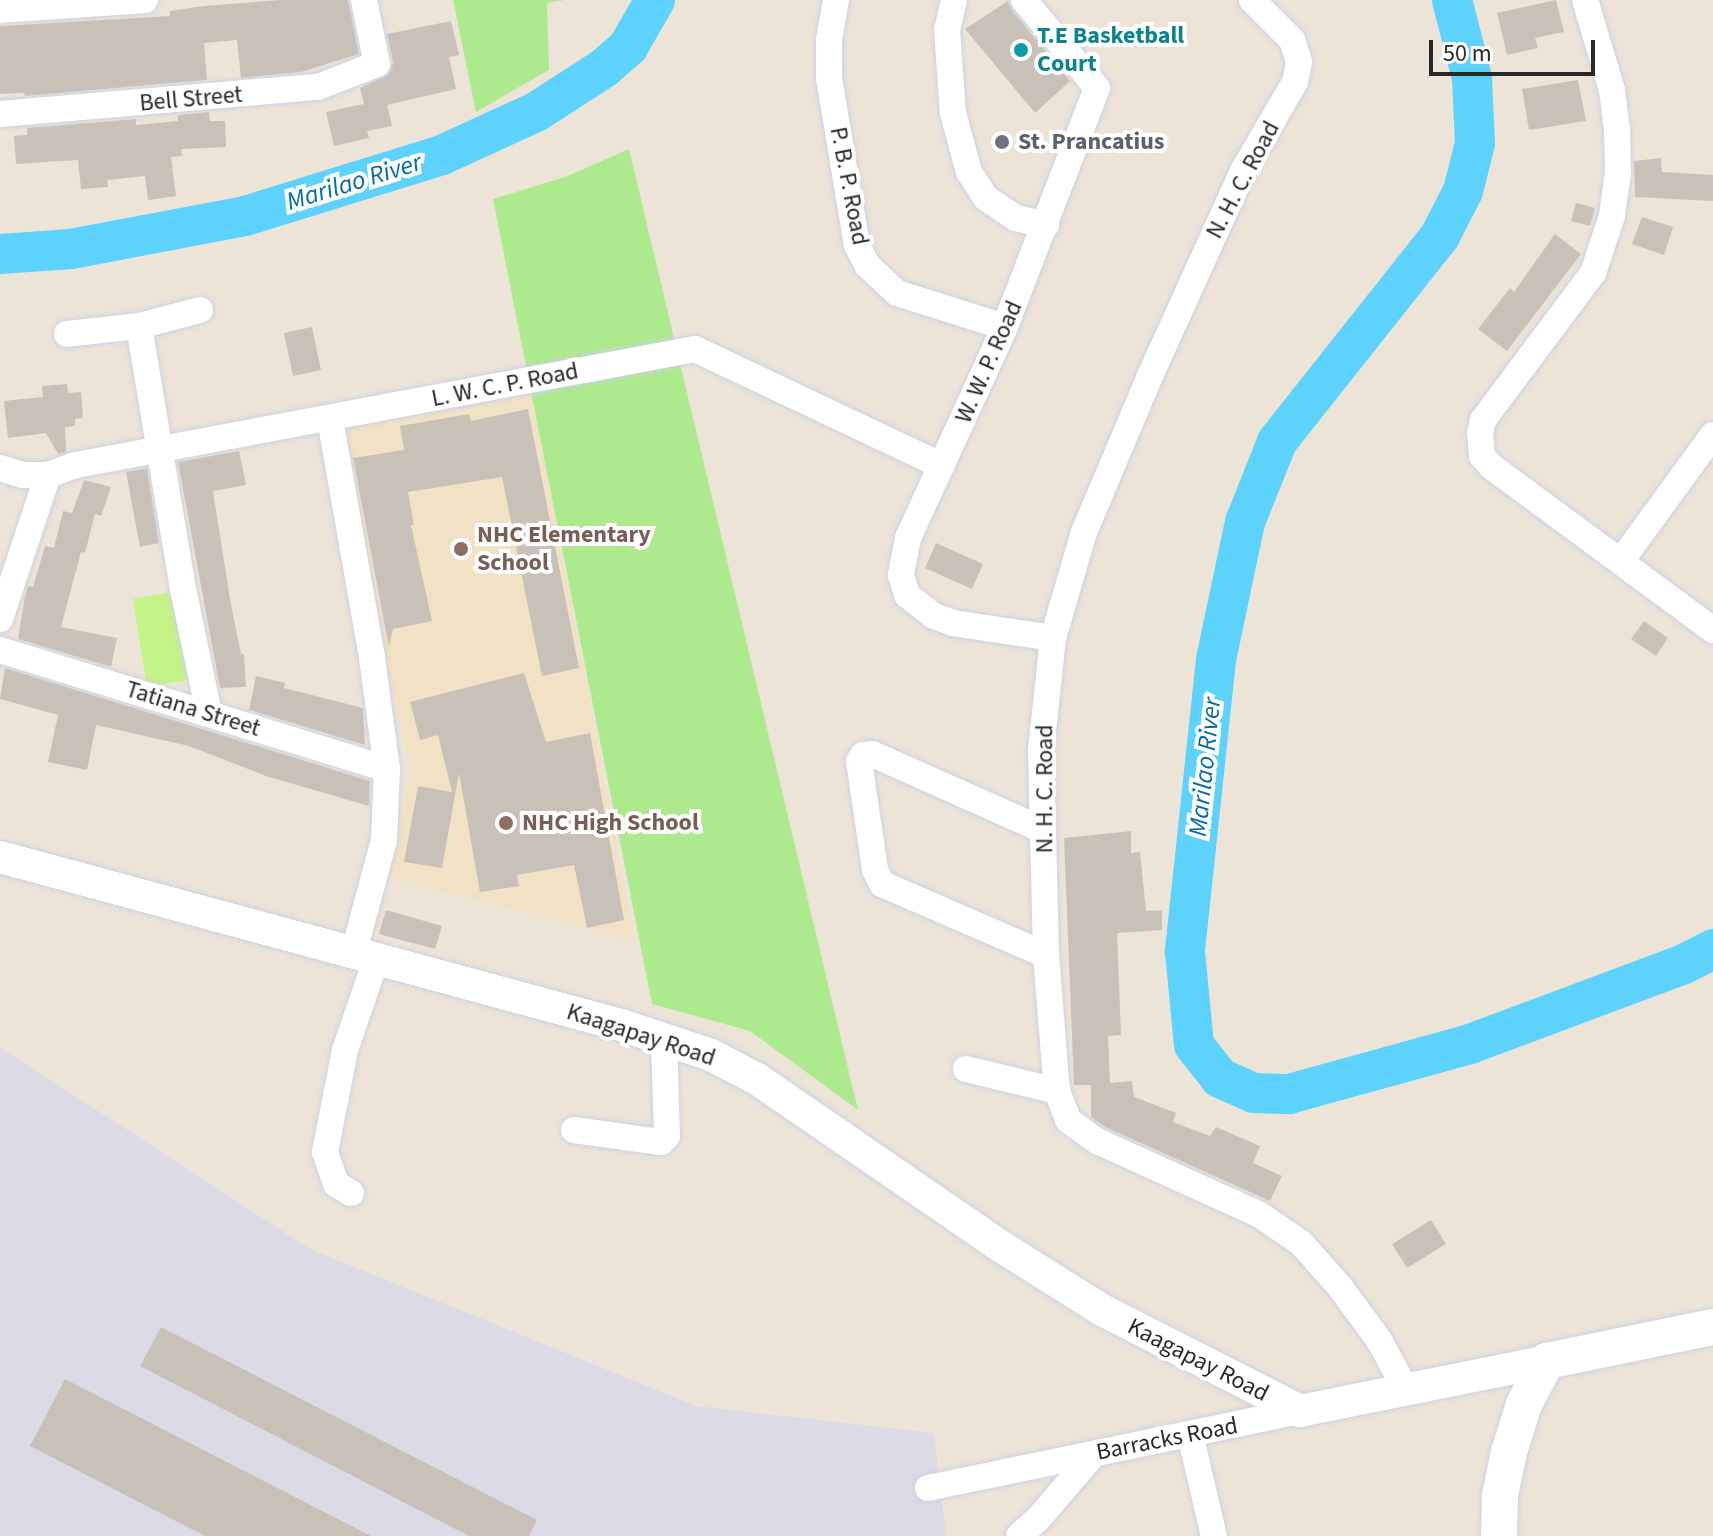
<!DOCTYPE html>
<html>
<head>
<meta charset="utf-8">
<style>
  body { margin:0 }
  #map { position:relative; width:1713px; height:1536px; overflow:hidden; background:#ede4d8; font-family:"Source Sans 3",sans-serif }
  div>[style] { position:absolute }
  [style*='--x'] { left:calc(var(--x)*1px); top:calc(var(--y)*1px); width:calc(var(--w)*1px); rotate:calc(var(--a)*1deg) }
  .industrial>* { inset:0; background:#dcdae4 }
  .education>* { inset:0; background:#f1e2c5 }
  .green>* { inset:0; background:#adea8d }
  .pitch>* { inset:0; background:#c5f387 }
  .river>* { height:40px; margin:-20px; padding:0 20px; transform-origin:20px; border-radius:20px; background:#5dd2fc }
  .building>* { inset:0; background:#c8c1b8 }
  .roads { filter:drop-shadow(0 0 2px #cdd1e3) drop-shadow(0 0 2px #cdd1e3) }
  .minor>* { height:26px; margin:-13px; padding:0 13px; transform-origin:13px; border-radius:13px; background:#fff }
  .tertiary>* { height:32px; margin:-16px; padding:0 16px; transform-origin:16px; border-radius:16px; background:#fff }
  .secondary>* { height:36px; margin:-18px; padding:0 18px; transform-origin:18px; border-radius:18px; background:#fff }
  .dots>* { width:22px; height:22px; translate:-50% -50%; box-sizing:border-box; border:4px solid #fff; border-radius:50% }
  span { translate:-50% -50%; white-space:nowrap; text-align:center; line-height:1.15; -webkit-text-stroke:8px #fff; paint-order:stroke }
  .culture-label { font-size:24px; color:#0d838f; font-weight:700 }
  .left { translate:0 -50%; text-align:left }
  .street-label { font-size:24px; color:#282828 }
  .worship-label { font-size:24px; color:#5b616d; font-weight:700 }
  .education-label { font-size:24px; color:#785e54; font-weight:700 }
  .water-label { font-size:26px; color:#006ca4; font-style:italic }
  .scale { position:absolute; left:1429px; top:40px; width:166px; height:36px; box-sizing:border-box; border:4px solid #282828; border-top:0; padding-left:10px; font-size:24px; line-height:28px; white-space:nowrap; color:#282828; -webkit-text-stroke:6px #fff; paint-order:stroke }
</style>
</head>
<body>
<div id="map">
  <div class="industrial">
    <i style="clip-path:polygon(0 1047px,310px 1249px,696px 1406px,934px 1433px,946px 1536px,0 1536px)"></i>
  </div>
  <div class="education">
    <i style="clip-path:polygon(531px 390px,635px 941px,386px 877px,410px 770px,336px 429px)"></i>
  </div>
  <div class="green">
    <i style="clip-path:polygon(453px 0,565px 0,547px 3px,549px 70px,476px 112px)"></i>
    <i style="clip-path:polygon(629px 149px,858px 1110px,750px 1031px,652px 1004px,493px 199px,568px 176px)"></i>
  </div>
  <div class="pitch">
    <i style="clip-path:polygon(179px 591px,194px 679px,147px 687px,133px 599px)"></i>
  </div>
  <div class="river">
    <i style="--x:1452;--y:0;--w:81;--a:75.6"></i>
    <i style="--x:1472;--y:78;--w:65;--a:87.4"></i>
    <i style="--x:1475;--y:143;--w:49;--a:104"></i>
    <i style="--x:1463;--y:191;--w:51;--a:117.1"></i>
    <i style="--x:1440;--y:236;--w:263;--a:128.4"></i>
    <i style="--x:1277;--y:442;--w:86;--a:111.8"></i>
    <i style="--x:1245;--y:522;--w:141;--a:101.9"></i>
    <i style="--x:1216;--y:660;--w:294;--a:96.1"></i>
    <i style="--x:1185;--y:952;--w:93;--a:84.5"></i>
    <i style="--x:1194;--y:1045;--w:42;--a:51.8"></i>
    <i style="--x:1220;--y:1078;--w:37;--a:24"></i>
    <i style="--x:1254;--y:1093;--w:35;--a:2"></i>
    <i style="--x:1289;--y:1094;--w:188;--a:-15.4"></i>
    <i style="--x:1470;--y:1044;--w:228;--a:-20.5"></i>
    <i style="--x:1684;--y:964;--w:33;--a:-27"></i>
    <i style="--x:0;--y:254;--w:71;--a:-4"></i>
    <i style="--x:71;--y:249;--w:177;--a:-10.7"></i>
    <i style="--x:245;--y:216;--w:206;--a:-17.2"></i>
    <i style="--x:442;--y:155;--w:103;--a:-24.6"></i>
    <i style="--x:536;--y:112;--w:81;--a:-32.9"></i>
    <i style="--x:604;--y:68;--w:32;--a:-41"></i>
    <i style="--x:628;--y:47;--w:54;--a:-60.1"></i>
  </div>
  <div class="building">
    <i style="clip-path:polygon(280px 0,348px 0,359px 54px,301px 72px,241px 78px,237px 40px,204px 43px,207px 80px,25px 96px,24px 93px,0 94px,0 26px,170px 16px,170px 11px,204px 6px)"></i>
    <i style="clip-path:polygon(1556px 0,1564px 32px,1535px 38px,1538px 48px,1507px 55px,1497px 13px)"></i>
    <i style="clip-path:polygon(1008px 1px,1012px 10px,1070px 81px,1035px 113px,965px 29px)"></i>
    <i style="clip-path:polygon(451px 21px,459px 55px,449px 57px,456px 89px,387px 105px,392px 126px,367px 131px,369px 138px,334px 146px,326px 112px,364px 104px,360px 88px,389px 74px,393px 62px,387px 34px)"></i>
    <i style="clip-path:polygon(1578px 80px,1586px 121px,1529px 130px,1522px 89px)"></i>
    <i style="clip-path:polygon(209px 112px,210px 121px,225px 121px,226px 147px,181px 149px,182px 156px,171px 157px,176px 196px,148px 200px,145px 176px,107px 180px,108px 187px,81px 189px,78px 160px,16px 164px,14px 136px,27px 135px,27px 128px,136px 119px,136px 125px,178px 121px,178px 115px)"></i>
    <i style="clip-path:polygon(1661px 158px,1662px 172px,1713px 175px,1713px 201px,1635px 197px,1634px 161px)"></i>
    <i style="clip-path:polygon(1576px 203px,1595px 208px,1590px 226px,1571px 221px)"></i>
    <i style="clip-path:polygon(1642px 217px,1673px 227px,1664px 255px,1632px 244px)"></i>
    <i style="clip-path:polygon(1555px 234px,1581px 254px,1507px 351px,1478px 329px,1510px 288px,1514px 292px)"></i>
    <i style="clip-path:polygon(312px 327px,321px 370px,293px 376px,284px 333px)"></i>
    <i style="clip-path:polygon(67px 384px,68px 393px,81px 392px,83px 418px,75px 419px,75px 426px,65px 427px,66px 452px,58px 454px,46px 433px,8px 438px,4px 401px,43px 397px,42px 386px)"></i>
    <i style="clip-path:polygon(528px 409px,579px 668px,542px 676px,502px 477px,408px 492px,414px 525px,411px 525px,432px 621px,393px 629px,389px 647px,353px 458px,404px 450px,400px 426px,469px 414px,471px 421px)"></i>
    <i style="clip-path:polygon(239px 451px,246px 485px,213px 491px,230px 599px,241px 654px,244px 654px,246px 687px,220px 688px,178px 462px)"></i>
    <i style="clip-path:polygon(147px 468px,159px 543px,140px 547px,126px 472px)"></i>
    <i style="clip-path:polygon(84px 480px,111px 487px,101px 516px,95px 514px,85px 553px,81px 552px,61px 627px,117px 638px,111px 667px,18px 639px,25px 596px,28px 586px,33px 587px,45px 546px,54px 548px,63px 511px,72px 513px)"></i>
    <i style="clip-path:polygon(936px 543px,983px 564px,972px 589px,925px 568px)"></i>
    <i style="clip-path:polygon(1644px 621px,1668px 638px,1656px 656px,1631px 639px)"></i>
    <i style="clip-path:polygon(5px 668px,370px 781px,369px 806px,266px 776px,189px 746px,96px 725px,87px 770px,48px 762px,58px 715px,0 699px)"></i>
    <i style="clip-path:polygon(524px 673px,546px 742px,590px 733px,624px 920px,587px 928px,574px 865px,517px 875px,519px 886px,480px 892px,459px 773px,442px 868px,404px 862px,418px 786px,452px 792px,438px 735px,420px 740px,410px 702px)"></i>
    <i style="clip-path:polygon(256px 676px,285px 683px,284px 688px,363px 708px,365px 745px,249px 710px)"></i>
    <i style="clip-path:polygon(1131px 831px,1131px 853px,1140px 852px,1146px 911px,1162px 910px,1162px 930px,1117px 933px,1121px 1035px,1108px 1036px,1110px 1083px,1132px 1081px,1134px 1097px,1176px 1113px,1173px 1122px,1210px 1136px,1216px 1127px,1260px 1146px,1253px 1163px,1282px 1176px,1270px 1201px,1105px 1127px,1091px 1117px,1091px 1085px,1074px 1085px,1064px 838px)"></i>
    <i style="clip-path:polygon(386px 910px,442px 926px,435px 949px,379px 934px)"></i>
    <i style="clip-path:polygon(1431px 1220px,1446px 1244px,1407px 1268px,1392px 1244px)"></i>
    <i style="clip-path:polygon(161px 1327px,537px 1520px,529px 1536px,469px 1536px,140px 1366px)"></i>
    <i style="clip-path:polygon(65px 1379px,371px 1536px,205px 1536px,30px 1446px)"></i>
  </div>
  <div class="roads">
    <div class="minor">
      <i style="--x:836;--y:0;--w:40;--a:100"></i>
      <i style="--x:829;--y:39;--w:39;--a:90"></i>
      <i style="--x:829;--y:78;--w:169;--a:80.5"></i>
      <i style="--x:857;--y:245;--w:22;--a:63"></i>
      <i style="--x:867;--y:265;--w:41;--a:43"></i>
      <i style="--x:897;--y:293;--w:113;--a:17.5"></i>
      <i style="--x:954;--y:0;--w:31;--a:103"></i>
      <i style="--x:947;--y:30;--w:83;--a:85.9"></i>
      <i style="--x:953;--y:113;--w:61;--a:74.8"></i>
      <i style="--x:969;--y:172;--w:31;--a:57"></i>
      <i style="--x:986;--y:198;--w:36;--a:34"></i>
      <i style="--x:1016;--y:218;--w:31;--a:13"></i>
      <i style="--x:1024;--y:0;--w:114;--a:50.3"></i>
      <i style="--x:1097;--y:88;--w:256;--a:111.1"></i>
      <i style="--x:1005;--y:327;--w:232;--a:114.7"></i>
      <i style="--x:908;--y:538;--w:38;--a:101"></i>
      <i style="--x:901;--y:575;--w:21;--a:73"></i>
      <i style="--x:907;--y:595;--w:34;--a:38"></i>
      <i style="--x:934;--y:616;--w:20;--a:20"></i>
      <i style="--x:953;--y:623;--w:101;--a:8.5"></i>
      <i style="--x:1252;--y:0;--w:57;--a:45"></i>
      <i style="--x:1292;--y:40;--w:23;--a:72"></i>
      <i style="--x:1299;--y:62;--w:20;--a:101"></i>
      <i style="--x:1295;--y:82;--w:103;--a:120.3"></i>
      <i style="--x:1243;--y:171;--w:225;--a:114.4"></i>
      <i style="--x:1150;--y:376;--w:169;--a:112.9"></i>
      <i style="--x:1084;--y:532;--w:110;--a:106.3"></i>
      <i style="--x:1053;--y:638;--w:113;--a:96.1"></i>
      <i style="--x:1041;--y:750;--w:205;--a:88.6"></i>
      <i style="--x:1046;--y:955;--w:136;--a:85.4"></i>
      <i style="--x:1057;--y:1091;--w:31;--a:69"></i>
      <i style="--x:1068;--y:1120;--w:36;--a:36"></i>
      <i style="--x:1097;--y:1141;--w:179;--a:24.4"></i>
      <i style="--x:1260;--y:1215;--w:50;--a:34.3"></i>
      <i style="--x:1301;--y:1243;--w:59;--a:48.4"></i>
      <i style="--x:1340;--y:1287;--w:66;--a:53.7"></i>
      <i style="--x:1379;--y:1340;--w:57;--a:61.6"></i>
      <i style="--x:1585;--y:0;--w:94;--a:73.3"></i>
      <i style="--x:1612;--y:90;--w:38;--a:83"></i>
      <i style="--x:1617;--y:128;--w:44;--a:88.7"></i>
      <i style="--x:1618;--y:172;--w:44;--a:97.8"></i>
      <i style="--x:1612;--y:216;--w:60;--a:108.4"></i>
      <i style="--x:1593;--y:273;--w:184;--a:126.8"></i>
      <i style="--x:1483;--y:420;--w:13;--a:103"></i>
      <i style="--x:1480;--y:433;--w:23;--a:85"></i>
      <i style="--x:1482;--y:456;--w:15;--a:48"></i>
      <i style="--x:1492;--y:467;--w:275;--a:36.4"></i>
      <i style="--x:0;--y:10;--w:145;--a:-3.9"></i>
      <i style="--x:0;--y:114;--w:319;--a:-4.9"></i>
      <i style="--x:318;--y:87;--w:63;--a:-21.3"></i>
      <i style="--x:377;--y:64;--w:65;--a:-101.5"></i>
      <i style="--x:200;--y:310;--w:63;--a:165.3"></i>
      <i style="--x:139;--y:326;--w:267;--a:80.5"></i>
      <i style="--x:183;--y:589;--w:127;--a:78.2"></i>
      <i style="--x:67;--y:334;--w:72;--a:-6.3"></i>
      <i style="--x:330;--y:419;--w:243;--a:80"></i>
      <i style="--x:372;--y:658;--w:112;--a:82.3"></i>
      <i style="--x:387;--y:769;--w:71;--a:92.4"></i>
      <i style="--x:384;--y:840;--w:119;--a:105.1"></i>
      <i style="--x:0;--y:468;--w:24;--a:17"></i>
      <i style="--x:23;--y:475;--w:25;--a:0"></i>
      <i style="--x:48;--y:475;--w:30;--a:-20"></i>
      <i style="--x:76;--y:465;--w:630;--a:-10.61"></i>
      <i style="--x:695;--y:349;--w:273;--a:25.3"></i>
      <i style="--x:1621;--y:561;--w:156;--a:-53.9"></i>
      <i style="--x:0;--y:619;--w:152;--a:-71.6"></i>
      <i style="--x:0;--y:650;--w:405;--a:17.1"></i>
      <i style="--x:1043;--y:830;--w:187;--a:-156"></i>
      <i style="--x:872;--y:754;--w:9;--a:174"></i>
      <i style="--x:863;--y:755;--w:7;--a:124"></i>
      <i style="--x:859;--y:761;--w:110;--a:81.6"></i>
      <i style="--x:875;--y:870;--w:16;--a:63"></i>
      <i style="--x:882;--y:884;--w:179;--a:23.4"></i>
      <i style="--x:966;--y:1069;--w:94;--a:13.6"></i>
      <i style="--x:574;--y:1130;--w:88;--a:7.9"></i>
      <i style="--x:661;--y:1142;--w:8;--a:-45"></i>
      <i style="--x:667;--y:1136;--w:95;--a:-91.8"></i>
      <i style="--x:351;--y:1193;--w:17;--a:-149"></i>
      <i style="--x:336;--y:1184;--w:34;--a:-109"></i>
      <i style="--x:325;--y:1152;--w:104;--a:-78.9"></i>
      <i style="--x:345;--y:1050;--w:95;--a:-71"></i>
      <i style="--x:1190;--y:1434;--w:105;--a:76.8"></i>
      <i style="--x:928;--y:1488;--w:380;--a:-11.7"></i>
      <i style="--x:1019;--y:1536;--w:25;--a:-42"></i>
      <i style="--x:1038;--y:1519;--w:86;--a:-49.3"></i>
    </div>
    <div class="tertiary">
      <i style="--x:0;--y:857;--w:643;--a:15.14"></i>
      <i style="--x:621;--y:1025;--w:95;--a:18.4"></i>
      <i style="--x:711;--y:1055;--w:52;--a:27.6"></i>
      <i style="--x:757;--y:1079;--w:288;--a:34.5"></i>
      <i style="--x:994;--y:1242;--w:128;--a:32.2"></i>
      <i style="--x:1102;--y:1310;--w:222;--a:27"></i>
      <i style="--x:1300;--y:1411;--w:252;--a:-11.4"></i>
    </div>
    <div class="secondary">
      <i style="--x:1499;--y:1536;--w:41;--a:-88.6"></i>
      <i style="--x:1500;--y:1495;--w:44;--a:-78.2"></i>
      <i style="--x:1509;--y:1452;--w:50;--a:-72.6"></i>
      <i style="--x:1524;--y:1404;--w:49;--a:-61.9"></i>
      <i style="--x:1547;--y:1361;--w:169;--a:-11.6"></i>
    </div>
  </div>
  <div class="dots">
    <i style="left:1021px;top:50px;background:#0f9aa8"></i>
    <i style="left:1002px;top:142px;background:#6b7280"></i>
    <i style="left:461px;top:549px;background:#8d6e63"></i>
    <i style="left:506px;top:823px;background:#8d6e63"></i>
  </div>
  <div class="culture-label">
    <span class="left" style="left:1037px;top:50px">T.E Basketball<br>Court</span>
  </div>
  <div class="street-label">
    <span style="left:191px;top:99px;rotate:-5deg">Bell Street</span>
    <span style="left:1243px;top:180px;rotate:-62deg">N. H. C. Road</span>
    <span style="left:849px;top:186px;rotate:79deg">P. B. P. Road</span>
    <span style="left:989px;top:362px;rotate:-66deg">W. W. P. Road</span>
    <span style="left:505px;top:385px;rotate:-11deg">L. W. C. P. Road</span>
    <span style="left:193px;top:709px;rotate:17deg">Tatiana Street</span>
    <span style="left:1045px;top:789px;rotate:-90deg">N. H. C. Road</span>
    <span style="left:641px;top:1035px;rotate:18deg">Kaagapay Road</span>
    <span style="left:1198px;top:1360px;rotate:27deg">Kaagapay Road</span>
    <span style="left:1167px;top:1439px;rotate:-11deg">Barracks Road</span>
  </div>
  <div class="worship-label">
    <span class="left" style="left:1018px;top:142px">St. Prancatius</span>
  </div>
  <div class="education-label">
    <span class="left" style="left:477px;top:549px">NHC Elementary<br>School</span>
    <span class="left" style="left:522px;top:823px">NHC High School</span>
  </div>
  <div class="water-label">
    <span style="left:354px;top:182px;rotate:-17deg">Marilao River</span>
    <span style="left:1205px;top:767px;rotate:-84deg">Marilao River</span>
  </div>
  <div class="scale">50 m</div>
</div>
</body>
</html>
